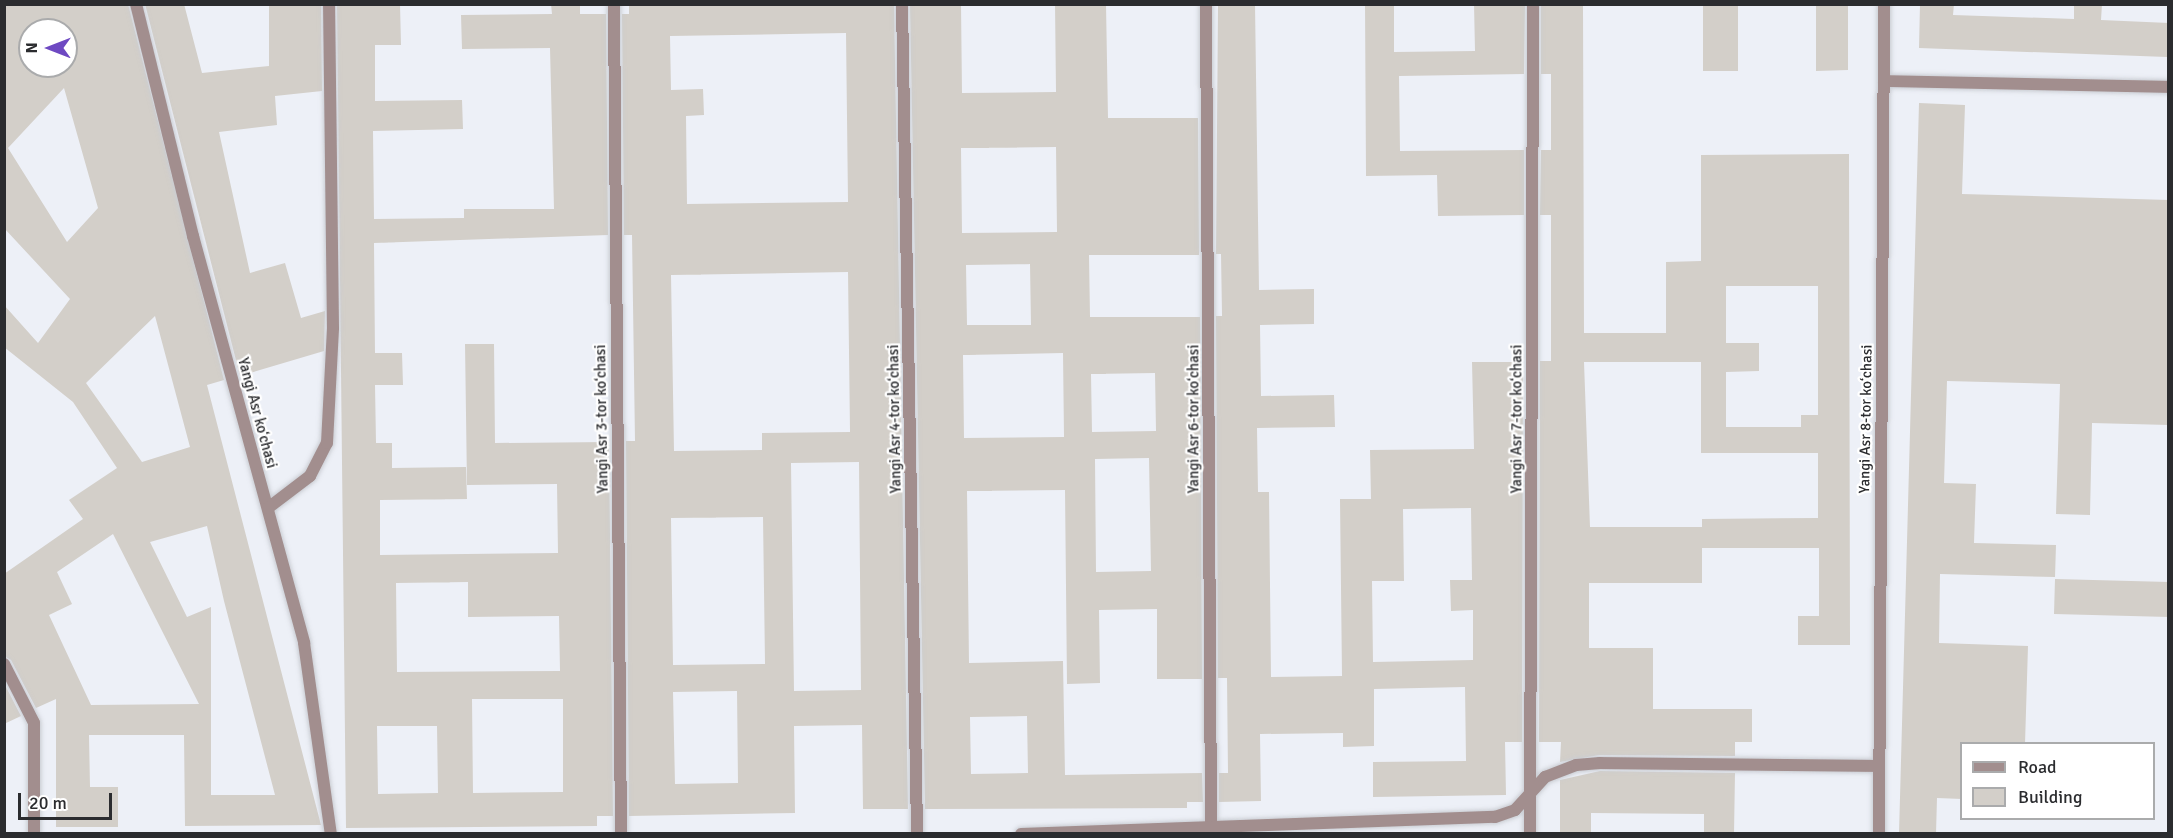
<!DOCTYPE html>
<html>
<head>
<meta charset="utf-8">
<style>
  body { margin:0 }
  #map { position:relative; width:2173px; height:838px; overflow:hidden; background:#edf0f7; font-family:Signika,sans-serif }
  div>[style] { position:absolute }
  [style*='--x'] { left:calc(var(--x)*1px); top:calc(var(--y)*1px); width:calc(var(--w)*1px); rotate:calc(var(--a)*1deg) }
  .building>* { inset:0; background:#d3cfc9 }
  .roads { filter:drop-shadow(0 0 2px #cacdd3) drop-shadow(0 0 2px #cacdd3) }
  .street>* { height:12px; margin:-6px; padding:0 6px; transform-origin:6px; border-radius:6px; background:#a28e8e }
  span { translate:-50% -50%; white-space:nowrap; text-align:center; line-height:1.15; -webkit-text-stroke:4.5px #fff; paint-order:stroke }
  .street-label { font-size:15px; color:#2b2c2f }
  .frame { position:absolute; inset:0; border:6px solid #2b2c2f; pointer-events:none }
  .legend { position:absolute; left:1960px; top:742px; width:195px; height:78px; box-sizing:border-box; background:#fff; border:2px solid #aaabac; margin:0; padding:8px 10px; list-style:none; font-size:18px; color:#2b2c2f }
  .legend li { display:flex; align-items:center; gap:12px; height:30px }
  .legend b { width:30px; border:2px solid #aaabac }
  .north { position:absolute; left:18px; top:18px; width:60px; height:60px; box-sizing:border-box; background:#fff; border:2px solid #aaabac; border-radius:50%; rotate:270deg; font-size:16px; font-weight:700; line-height:24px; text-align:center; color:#2b2c2f }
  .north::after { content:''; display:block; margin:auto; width:21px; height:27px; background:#6e49c2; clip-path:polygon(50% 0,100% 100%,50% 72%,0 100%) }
  .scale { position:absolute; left:18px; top:793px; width:94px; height:27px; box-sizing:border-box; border:3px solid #2b2c2f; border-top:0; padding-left:8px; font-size:18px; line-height:21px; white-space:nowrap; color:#2b2c2f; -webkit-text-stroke:4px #fff; paint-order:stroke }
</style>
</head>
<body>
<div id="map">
  <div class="building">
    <i style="clip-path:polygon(evenodd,4px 4px,128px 4px,224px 380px,207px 385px,321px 825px,185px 826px,184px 735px,89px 735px,90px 787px,118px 787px,118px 827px,56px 827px,56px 699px,36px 708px,11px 660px,4px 656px,4px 574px,83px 519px,69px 500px,117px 468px,73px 402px,4px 347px,4px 305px,38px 343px,70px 299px,4px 228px,4px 4px,30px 30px,66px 30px,66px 66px,30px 66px,30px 30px,4px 4px,64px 88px,98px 208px,67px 242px,8px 148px,64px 88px,4px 4px,155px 316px,190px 447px,142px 462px,86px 383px,155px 316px,4px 4px,207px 526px,224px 601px,275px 795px,211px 795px,211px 607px,187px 617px,150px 542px,207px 526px,4px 4px,113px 534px,199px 704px,91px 705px,49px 615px,72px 604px,57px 572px,113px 534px)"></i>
    <i style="clip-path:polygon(145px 4px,184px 4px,202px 73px,269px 66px,269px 4px,321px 4px,322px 91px,275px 96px,277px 125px,219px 132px,250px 273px,285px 263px,301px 318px,325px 311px,324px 351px,240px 376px)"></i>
    <i style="clip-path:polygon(evenodd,337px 4px,400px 4px,401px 45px,375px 45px,375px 101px,462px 100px,463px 129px,373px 131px,374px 219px,464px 218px,464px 209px,554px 209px,550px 48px,462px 49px,461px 15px,552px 14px,551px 4px,580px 4px,580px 14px,606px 14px,608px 235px,374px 243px,375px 353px,402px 353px,403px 385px,375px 385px,376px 443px,392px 443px,392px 468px,466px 467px,467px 499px,380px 500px,380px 555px,558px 553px,557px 484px,467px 485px,465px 344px,494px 344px,495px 443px,609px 442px,613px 816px,597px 816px,597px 826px,346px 828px,337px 4px,468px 582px,468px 617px,559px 616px,560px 671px,397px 672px,396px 583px,468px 582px,337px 4px,472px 699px,563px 699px,563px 792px,473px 793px,472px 699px,337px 4px,377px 726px,437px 726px,438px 793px,378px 794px,377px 726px)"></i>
    <i style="clip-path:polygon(evenodd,629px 4px,894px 4px,908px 809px,863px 809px,862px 725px,794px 726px,795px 813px,629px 816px,626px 441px,635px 441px,632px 235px,624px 235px,622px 14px,629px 14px,629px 4px,846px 33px,848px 202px,687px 204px,686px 116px,704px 115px,703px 89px,671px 90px,670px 36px,846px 33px,629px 4px,848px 272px,850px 432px,762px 433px,762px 450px,674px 451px,671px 275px,848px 272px,629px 4px,859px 462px,861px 690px,794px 691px,791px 463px,859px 462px,629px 4px,763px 517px,765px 664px,673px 665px,671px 518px,763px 517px,629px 4px,737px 691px,738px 783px,675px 784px,673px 692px,737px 691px)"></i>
    <i style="clip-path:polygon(evenodd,910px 4px,961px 4px,962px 93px,1056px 92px,1055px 4px,1106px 4px,1108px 118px,1198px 118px,1199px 255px,1089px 255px,1090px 317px,1200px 317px,1202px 679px,1157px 679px,1157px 609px,1099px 610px,1100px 683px,1067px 684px,1065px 490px,967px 491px,969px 663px,1063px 661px,1065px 775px,1202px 773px,1203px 802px,1187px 802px,1187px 808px,925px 809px,910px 4px,1056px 147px,1057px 232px,962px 233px,961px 148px,1056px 147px,910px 4px,1030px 264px,1031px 325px,967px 325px,966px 265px,1030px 264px,910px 4px,1063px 353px,1064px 437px,964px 438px,963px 355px,1063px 353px,910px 4px,1155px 373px,1156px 431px,1092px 432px,1091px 374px,1155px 373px,910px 4px,1149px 458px,1151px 571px,1096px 572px,1095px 459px,1149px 458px,910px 4px,1027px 716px,1028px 773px,971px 774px,970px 717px,1027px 716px)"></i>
    <i style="clip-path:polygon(evenodd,1218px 4px,1255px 4px,1259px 290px,1314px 289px,1314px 324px,1260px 325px,1261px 396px,1334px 395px,1335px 427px,1257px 428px,1258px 492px,1269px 492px,1271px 677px,1342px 676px,1340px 499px,1371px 499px,1370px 450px,1474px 449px,1472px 362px,1523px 362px,1522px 742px,1505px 742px,1506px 795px,1373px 797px,1373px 762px,1466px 761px,1465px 687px,1374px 689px,1374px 746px,1343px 747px,1343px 733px,1260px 734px,1261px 801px,1219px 802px,1219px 773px,1228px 773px,1227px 678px,1218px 678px,1216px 316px,1222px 316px,1221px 254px,1216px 254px,1218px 4px,1471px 508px,1472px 580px,1450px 580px,1451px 611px,1473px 610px,1473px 660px,1373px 662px,1372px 581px,1404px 581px,1403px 509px,1471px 508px)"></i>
    <i style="clip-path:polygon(1365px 4px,1394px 4px,1394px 52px,1475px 51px,1474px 4px,1525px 4px,1524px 74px,1399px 76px,1400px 151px,1524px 150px,1524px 215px,1438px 216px,1437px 175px,1366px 176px)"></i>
    <i style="clip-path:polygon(evenodd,1541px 4px,1583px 4px,1584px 333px,1666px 333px,1666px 262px,1701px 261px,1701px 155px,1849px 154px,1850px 645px,1798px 645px,1798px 616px,1819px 616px,1819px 548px,1702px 548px,1702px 583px,1589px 583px,1589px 648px,1653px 648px,1653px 709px,1752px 709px,1752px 742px,1735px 742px,1735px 756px,1599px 755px,1560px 762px,1561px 742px,1539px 742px,1540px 361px,1551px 361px,1551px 215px,1540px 215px,1541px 150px,1551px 150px,1551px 74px,1541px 74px,1541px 4px,1726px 286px,1818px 286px,1818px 415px,1801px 415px,1801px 427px,1726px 427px,1726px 372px,1759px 371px,1759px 343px,1726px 343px,1726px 286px,1541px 4px,1584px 362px,1701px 362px,1701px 453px,1818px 453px,1818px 518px,1702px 519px,1702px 527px,1590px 527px,1584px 362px)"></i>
    <i style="clip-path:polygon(1703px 4px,1738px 4px,1738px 71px,1703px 71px)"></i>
    <i style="clip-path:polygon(1816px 4px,1848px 4px,1848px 70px,1816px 71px)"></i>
    <i style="clip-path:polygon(1920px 4px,1954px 4px,1953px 15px,2074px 19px,2074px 4px,2102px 4px,2101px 20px,2169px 23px,2167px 57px,1919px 48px)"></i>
    <i style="clip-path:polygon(1919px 103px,1965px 105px,1962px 194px,2169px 200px,2169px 425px,2092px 423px,2090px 515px,2056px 514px,2060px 384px,1947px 381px,1944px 483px,1976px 484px,1974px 543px,2056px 545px,2055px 577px,1940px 574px,1939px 643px,2028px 646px,2025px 744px,1962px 744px,1962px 799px,1937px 798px,1936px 834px,1899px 834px)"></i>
    <i style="clip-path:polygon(2055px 579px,2169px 582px,2169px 617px,2054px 614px)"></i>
    <i style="clip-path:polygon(4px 683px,21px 716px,4px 724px)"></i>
    <i style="clip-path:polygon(1600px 771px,1735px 773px,1734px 834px,1704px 834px,1704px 814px,1591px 813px,1591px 834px,1560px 834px,1560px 780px)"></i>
  </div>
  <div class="roads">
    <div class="street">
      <i style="--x:136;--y:4;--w:239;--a:76.2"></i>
      <i style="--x:193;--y:236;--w:422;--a:74.7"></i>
      <i style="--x:304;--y:643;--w:193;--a:82"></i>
      <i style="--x:614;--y:4;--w:830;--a:89.52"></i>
      <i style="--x:902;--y:4;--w:830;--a:88.96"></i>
      <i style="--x:1206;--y:4;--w:830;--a:89.65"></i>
      <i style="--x:1884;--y:81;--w:284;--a:1.2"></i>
      <i style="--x:268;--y:508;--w:53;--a:-37.3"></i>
      <i style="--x:310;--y:476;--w:37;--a:-63"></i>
      <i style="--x:327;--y:443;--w:115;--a:-87"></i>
      <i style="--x:333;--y:328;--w:324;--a:-90.7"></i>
      <i style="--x:4;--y:664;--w:66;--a:63"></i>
      <i style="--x:34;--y:723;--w:111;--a:90"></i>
      <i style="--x:1021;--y:834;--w:474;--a:-2.1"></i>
      <i style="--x:1495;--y:817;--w:21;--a:-19"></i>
      <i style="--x:1515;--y:810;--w:45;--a:-47.7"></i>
      <i style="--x:1545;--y:777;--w:33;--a:-21"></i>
      <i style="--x:1576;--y:765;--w:24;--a:-5"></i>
      <i style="--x:1600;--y:763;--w:277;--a:0.6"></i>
      <i style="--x:1530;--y:834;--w:830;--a:-89.79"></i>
      <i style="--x:1879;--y:834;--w:830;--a:-89.65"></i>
    </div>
  </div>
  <div class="street-label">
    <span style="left:257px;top:413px;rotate:75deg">Yangi Asr koʻchasi</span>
    <span style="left:602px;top:419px;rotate:-91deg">Yangi Asr 3-tor koʻchasi</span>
    <span style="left:895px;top:419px;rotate:-91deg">Yangi Asr 4-tor koʻchasi</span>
    <span style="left:1194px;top:419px;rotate:-90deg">Yangi Asr 6-tor koʻchasi</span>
    <span style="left:1517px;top:419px;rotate:-90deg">Yangi Asr 7-tor koʻchasi</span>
    <span style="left:1866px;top:419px;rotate:-89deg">Yangi Asr 8-tor koʻchasi</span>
  </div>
  <div class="frame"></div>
  <ul class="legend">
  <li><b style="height:8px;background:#a28e8e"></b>Road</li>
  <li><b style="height:16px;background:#d3cfc9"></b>Building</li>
  </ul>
  <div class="north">N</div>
  <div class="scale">20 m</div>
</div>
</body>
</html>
